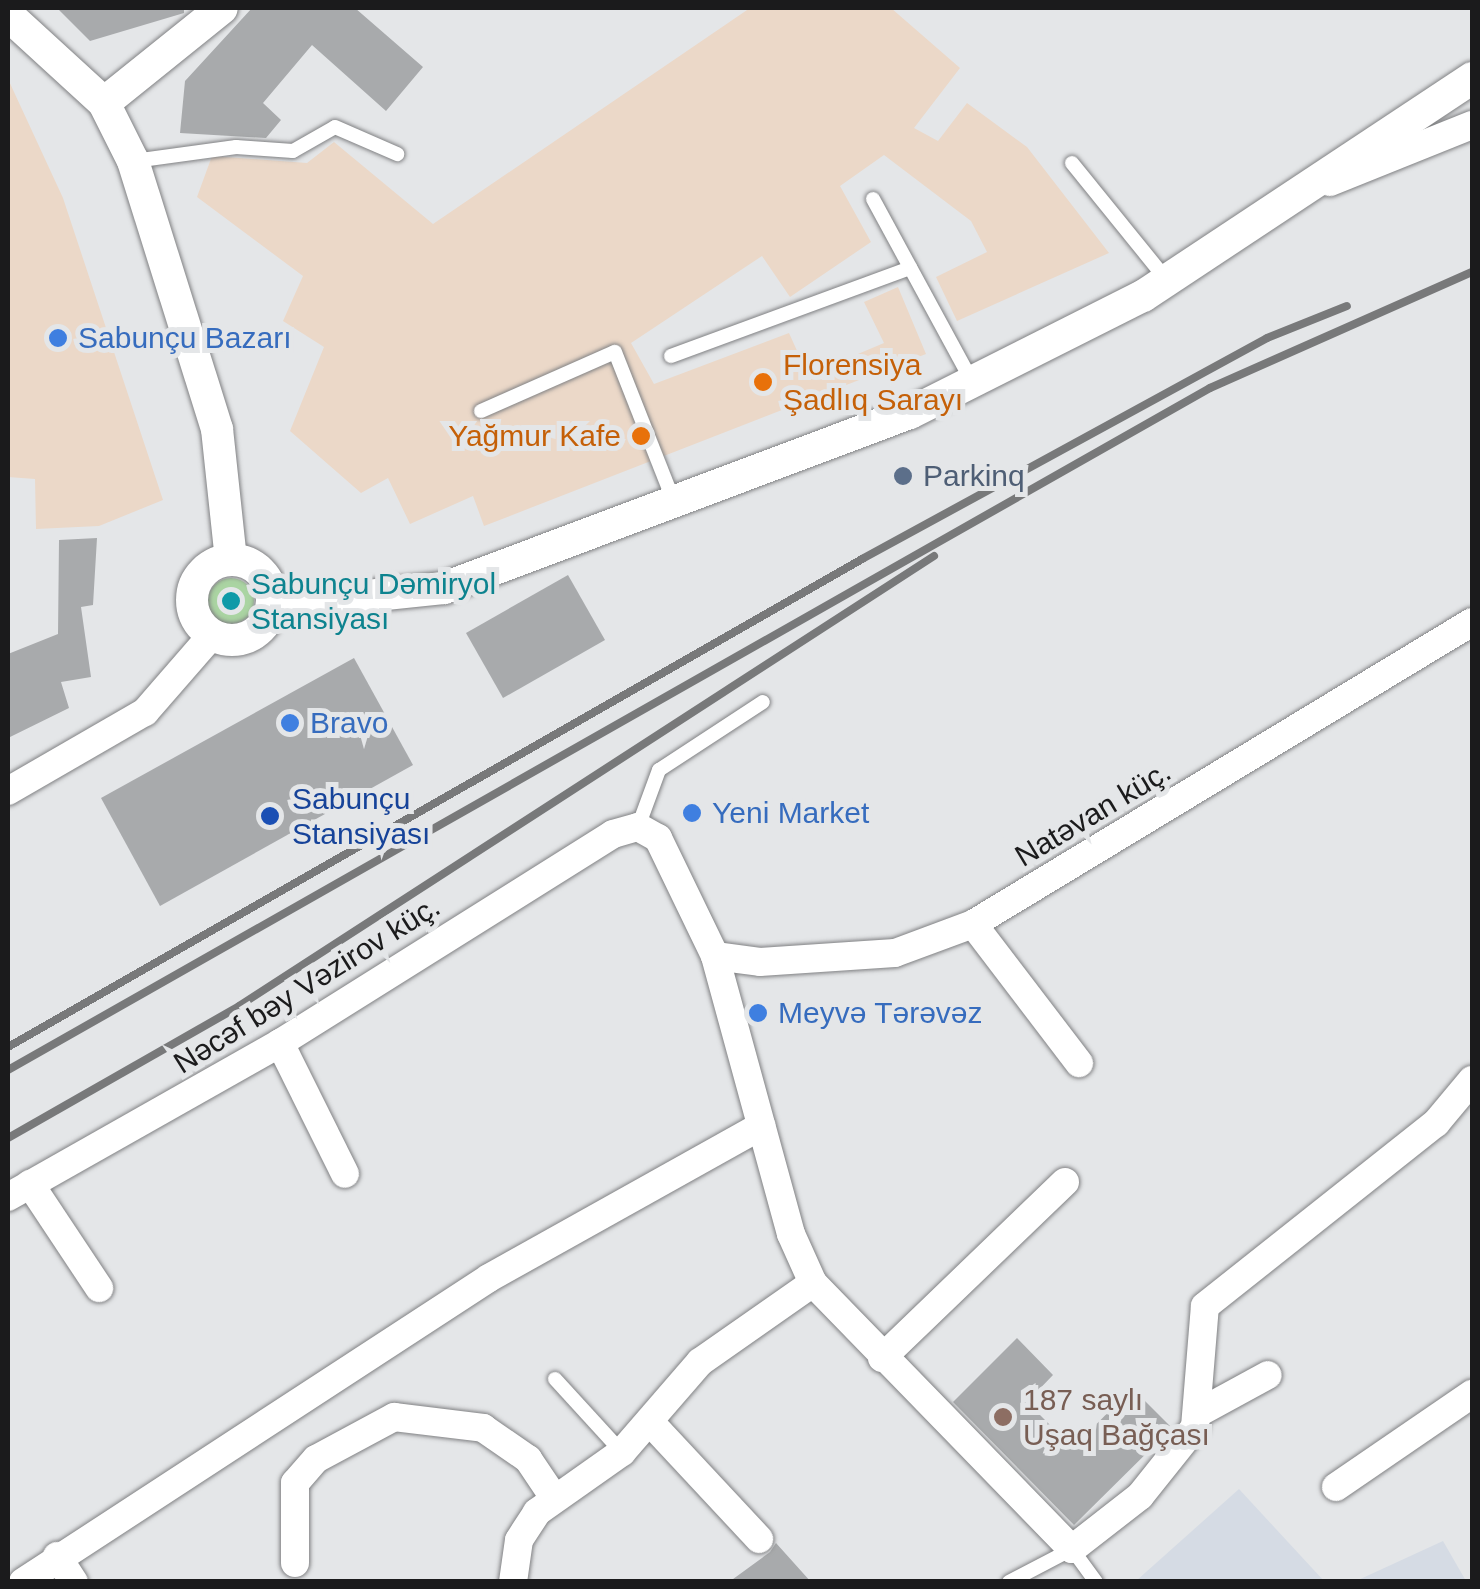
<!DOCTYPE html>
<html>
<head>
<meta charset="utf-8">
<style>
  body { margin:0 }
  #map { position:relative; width:1480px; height:1589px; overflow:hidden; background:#e4e6e8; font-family:Helvetica,sans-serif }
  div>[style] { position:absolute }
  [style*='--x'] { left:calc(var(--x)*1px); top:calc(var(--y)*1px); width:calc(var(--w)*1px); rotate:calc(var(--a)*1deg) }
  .commercial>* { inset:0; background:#ebd8c8 }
  .built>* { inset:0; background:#d5dbe4 }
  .green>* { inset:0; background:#aad4a2 }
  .round { border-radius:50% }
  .building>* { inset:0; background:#a8aaac }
  .roads { filter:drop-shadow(0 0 2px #808183) drop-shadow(0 0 2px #808183) }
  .service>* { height:14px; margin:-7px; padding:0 7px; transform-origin:7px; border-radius:7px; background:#fff }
  .minor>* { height:28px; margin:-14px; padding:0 14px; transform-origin:14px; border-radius:14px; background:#fff }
  .tertiary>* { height:32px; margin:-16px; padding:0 16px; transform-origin:16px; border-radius:16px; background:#fff }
  .tertiary>.ring { margin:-16px; padding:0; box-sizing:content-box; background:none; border:32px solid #fff; border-radius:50% }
  .rail>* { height:8px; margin:-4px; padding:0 4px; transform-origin:4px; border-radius:4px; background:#78797a }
  .dots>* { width:28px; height:28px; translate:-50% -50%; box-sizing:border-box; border:5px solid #e4e6e8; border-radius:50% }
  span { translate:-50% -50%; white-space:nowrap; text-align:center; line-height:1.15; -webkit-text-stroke:10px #e4e6e8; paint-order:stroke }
  .shop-label { font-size:30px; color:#366cbe }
  .left { translate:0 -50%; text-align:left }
  .food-label { font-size:30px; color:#c56008 }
  .right { translate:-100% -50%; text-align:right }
  .service-label { font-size:30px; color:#4e5e75 }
  .culture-label { font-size:30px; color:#0d838f }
  .transit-label { font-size:30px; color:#164399 }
  .street-label { font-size:30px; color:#1b1b1c }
  .education-label { font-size:30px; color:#785e54 }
  .frame { position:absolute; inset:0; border:10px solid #1b1b1c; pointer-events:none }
</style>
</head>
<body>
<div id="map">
  <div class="commercial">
    <i style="clip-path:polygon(750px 8px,891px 8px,960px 68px,914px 128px,938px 141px,967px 103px,1027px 147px,1109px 253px,957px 321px,936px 277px,987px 252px,971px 221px,884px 155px,840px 186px,871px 242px,790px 297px,762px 256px,631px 343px,654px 384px,789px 333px,808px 375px,884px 343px,864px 302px,898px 287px,926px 354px,484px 526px,473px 496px,410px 524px,388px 478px,361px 493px,290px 431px,324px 347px,283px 321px,303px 276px,197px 197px,212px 156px,307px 163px,334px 142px,433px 224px)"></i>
    <i style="clip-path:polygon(8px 79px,63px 198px,163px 500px,99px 526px,36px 529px,35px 479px,8px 477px)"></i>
  </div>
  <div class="built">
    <i style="clip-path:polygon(1239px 1489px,1324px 1581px,1136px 1581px)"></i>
    <i style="clip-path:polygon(1443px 1541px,1466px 1581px,1356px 1581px)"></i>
  </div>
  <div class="green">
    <i class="round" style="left:208px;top:578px;width:46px;height:46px"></i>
  </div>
  <div class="building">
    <i style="clip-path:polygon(57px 8px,184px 8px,184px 13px,90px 41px)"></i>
    <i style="clip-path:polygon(252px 8px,355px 8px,423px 67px,386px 111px,312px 45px,263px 103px,281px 120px,266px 138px,180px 133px,185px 81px)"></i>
    <i style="clip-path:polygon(97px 538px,93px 605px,81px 607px,91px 677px,61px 682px,69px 708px,8px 738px,8px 654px,58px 634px,59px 540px)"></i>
    <i style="clip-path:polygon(568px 575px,605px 640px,503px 698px,466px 633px)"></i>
    <i style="clip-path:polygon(354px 658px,413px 765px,160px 906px,101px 798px)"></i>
    <i style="clip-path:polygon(1017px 1338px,1053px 1375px,1027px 1402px,1073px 1448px,1132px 1388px,1172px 1428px,1074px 1525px,953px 1402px)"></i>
    <i style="clip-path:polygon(776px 1543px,811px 1582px,729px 1582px,770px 1552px)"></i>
  </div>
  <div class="roads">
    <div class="service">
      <i style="--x:134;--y:161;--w:103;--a:-7.8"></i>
      <i style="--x:236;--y:147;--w:57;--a:4"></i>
      <i style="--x:293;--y:151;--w:48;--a:-29.7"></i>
      <i style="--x:335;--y:127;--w:68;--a:23.5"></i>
      <i style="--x:1072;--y:163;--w:149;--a:51"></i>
      <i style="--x:873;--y:199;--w:209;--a:61.5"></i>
      <i style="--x:671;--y:356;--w:255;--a:-20.2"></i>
      <i style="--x:481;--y:411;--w:146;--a:-23.8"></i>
      <i style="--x:615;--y:352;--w:161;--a:68.5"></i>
      <i style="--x:638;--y:827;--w:61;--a:-69.8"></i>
      <i style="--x:659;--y:770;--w:124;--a:-33.2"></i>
      <i style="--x:555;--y:1379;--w:99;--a:47.5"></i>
      <i style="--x:1009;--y:1582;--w:71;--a:-27.6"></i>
      <i style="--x:1072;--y:1549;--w:41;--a:54"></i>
    </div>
    <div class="minor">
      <i style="--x:1330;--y:182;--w:153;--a:-21.9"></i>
      <i style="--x:8;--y:791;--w:158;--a:-30"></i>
      <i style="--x:145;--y:712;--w:102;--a:-49"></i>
      <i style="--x:973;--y:924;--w:175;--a:52.7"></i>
      <i style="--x:280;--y:1043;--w:146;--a:63.6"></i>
      <i style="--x:30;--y:1184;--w:125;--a:56.4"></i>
      <i style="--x:8;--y:1197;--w:313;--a:-29.5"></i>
      <i style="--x:280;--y:1043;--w:393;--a:-32.1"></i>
      <i style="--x:613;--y:834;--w:26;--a:-16"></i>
      <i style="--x:638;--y:827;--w:23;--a:29"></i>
      <i style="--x:658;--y:838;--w:131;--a:64.2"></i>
      <i style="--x:715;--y:956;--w:45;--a:7.6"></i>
      <i style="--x:760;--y:962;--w:135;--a:-3.8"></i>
      <i style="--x:895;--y:953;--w:83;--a:-20.4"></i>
      <i style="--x:973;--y:924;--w:583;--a:-31.18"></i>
      <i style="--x:813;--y:1283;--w:371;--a:45.8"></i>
      <i style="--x:1072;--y:1549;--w:86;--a:-37.9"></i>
      <i style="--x:1140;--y:1496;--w:88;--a:-51.4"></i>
      <i style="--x:1195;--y:1427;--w:121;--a:-85.3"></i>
      <i style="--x:1205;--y:1306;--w:295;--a:-38.4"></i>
      <i style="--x:1436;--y:1123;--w:56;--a:-50.1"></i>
      <i style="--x:882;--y:1358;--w:254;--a:-43.9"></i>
      <i style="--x:1200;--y:1412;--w:77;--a:-28.6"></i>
      <i style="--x:650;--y:1422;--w:160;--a:47"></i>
      <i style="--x:1336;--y:1487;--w:165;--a:-34.4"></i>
      <i style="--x:57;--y:1556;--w:31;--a:57"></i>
      <i style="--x:295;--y:1563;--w:80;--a:-90"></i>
      <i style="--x:295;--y:1483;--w:32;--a:-49"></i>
      <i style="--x:316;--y:1459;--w:89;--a:-28.3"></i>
      <i style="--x:394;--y:1417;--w:90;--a:7"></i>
      <i style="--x:483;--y:1428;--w:55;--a:34.6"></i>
      <i style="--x:528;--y:1459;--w:45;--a:56"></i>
      <i style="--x:23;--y:1582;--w:556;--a:-33.12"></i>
      <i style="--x:489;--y:1278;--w:312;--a:-29.2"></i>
      <i style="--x:513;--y:1582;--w:42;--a:-81.9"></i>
      <i style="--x:519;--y:1540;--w:33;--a:-57"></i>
      <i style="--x:537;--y:1512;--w:104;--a:-35.2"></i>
      <i style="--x:622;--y:1452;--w:119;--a:-49.1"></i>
      <i style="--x:700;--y:1362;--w:138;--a:-35"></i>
      <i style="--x:813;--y:1283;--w:54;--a:-114.2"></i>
      <i style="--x:791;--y:1234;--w:288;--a:-105.3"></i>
    </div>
    <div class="tertiary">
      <i style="--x:8;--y:15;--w:130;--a:42.5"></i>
      <i style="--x:104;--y:103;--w:65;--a:63.4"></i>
      <i style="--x:133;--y:161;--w:281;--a:72.6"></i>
      <i style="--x:217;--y:429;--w:131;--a:83.9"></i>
      <i style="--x:104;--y:103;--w:151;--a:-38.8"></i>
      <i class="ring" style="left:192px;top:560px;width:48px;height:48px"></i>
      <i style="--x:272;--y:606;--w:173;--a:-6"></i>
      <i style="--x:444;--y:588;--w:498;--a:-20.6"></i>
      <i style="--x:910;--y:413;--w:261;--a:-26.7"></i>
      <i style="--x:1143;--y:296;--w:395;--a:-33.5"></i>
    </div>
  </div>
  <div class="rail">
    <i style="--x:8;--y:1047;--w:984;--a:-29.74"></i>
    <i style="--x:862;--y:559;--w:461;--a:-28.6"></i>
    <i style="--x:1267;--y:338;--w:86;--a:-21.8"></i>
    <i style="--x:8;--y:1070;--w:1382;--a:-29.57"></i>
    <i style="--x:1210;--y:388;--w:287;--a:-23.9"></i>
    <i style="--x:8;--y:1138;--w:266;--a:-29.7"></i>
    <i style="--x:239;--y:1006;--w:828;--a:-32.92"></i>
  </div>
  <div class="dots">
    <i style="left:58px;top:338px;background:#3f7fe0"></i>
    <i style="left:763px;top:382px;background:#e8710a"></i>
    <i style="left:641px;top:436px;background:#e8710a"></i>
    <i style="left:903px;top:476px;background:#5c6f8a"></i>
    <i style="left:231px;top:601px;background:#0f9aa8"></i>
    <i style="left:290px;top:723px;background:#3f7fe0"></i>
    <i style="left:692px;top:813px;background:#3f7fe0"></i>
    <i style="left:270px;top:816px;background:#1a4fb4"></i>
    <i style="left:758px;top:1013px;background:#3f7fe0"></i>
    <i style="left:1003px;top:1417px;background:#8d6e63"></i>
  </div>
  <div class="shop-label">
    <span class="left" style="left:78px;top:338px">Sabunçu Bazarı</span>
    <span class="left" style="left:310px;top:723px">Bravo</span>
    <span class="left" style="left:712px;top:813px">Yeni Market</span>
    <span class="left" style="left:778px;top:1013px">Meyvə Tərəvəz</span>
  </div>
  <div class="food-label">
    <span class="left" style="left:783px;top:382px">Florensiya<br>Şadlıq Sarayı</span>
    <span class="right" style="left:621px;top:436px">Yağmur Kafe</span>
  </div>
  <div class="service-label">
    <span class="left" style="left:923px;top:476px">Parkinq</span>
  </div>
  <div class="culture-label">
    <span class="left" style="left:251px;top:601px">Sabunçu Dəmiryol<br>Stansiyası</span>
  </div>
  <div class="transit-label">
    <span class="left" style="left:292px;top:816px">Sabunçu<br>Stansiyası</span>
  </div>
  <div class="street-label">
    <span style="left:1093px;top:814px;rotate:-31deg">Natəvan küç.</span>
    <span style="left:307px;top:985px;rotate:-32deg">Nəcəf bəy Vəzirov küç.</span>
  </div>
  <div class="education-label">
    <span class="left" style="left:1023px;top:1417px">187 saylı<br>Uşaq Bağçası</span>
  </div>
  <div class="frame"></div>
</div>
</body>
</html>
